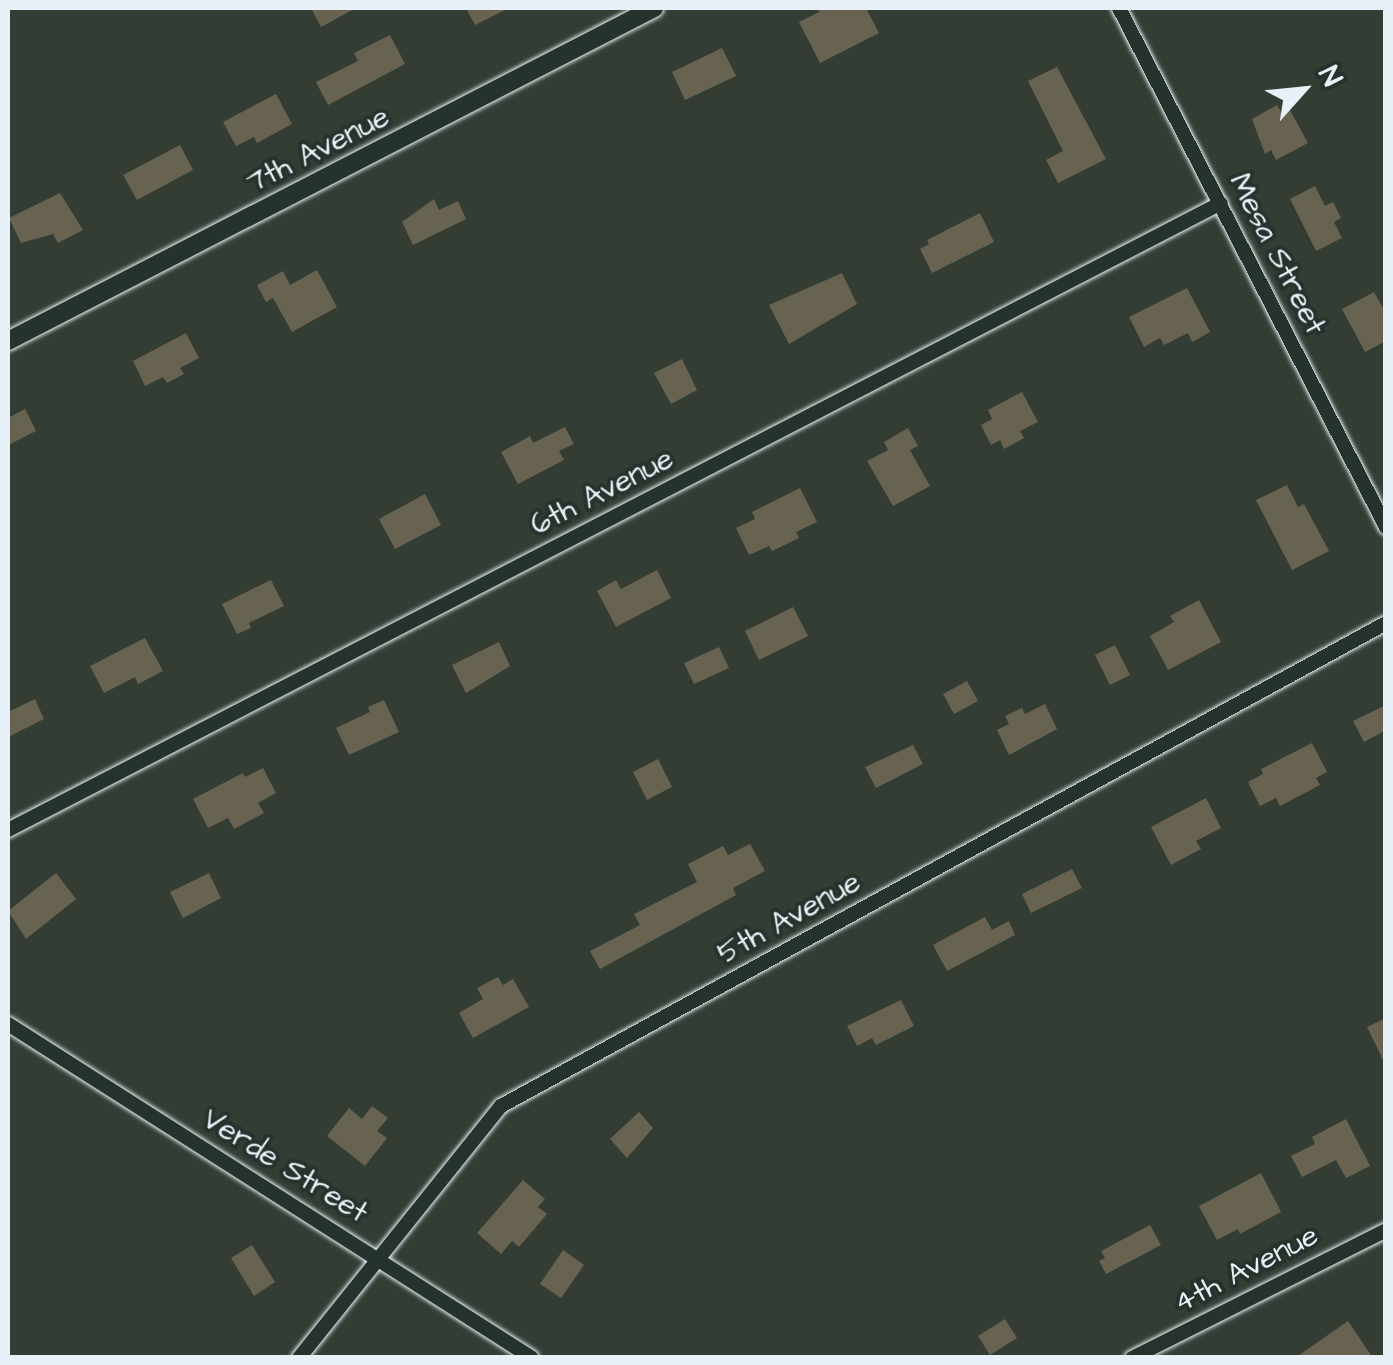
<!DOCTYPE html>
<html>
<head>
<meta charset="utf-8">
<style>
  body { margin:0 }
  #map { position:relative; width:1393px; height:1365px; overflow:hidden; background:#333d34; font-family:"Architects Daughter",sans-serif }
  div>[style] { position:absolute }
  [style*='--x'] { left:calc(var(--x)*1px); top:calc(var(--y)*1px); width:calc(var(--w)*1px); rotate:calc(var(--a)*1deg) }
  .building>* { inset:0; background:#686351 }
  .roads { filter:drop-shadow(0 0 2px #e8f1f8) drop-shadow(0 0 2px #e8f1f8) }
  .minor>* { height:14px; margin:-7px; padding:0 7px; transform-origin:7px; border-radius:7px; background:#26332d }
  .tertiary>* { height:18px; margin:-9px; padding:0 9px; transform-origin:9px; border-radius:9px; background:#26332d }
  span { translate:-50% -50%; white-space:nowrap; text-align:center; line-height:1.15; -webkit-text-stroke:8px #26332d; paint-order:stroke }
  .street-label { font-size:30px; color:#e8f1f8 }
  .frame { position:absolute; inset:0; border:10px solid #e8f1f8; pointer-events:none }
  .north { position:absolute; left:1253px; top:40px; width:100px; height:100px; -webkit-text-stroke:8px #26332d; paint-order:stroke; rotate:63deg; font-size:28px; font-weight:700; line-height:40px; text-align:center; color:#e8f1f8 }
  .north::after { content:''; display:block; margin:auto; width:35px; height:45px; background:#e8f1f8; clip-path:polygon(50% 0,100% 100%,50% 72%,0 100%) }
</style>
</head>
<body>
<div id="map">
  <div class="building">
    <i style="clip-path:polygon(311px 8px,356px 8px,321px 27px)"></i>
    <i style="clip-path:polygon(466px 8px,509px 8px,475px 25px)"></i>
    <i style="clip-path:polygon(817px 8px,866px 8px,879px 33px,820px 63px,799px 22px,819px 12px)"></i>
    <i style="clip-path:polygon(390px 35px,405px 64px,328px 105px,316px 82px,358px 61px,354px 53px)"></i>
    <i style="clip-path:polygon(722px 48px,736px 76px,685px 100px,672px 72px)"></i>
    <i style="clip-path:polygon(1057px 67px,1106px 159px,1058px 183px,1046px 160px,1063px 151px,1028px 81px)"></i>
    <i style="clip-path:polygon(276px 94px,292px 124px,257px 143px,254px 137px,236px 146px,223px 122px)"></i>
    <i style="clip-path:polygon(1277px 105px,1282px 114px,1290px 110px,1308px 143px,1276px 160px,1271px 150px,1265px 154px,1252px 119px)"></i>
    <i style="clip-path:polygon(180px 145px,193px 170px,137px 200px,123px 175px)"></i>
    <i style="clip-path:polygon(1315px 186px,1325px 206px,1333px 202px,1341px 218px,1334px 222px,1342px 238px,1316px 251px,1290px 199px)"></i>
    <i style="clip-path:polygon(60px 193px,83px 230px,58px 243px,53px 234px,21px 243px,9px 218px)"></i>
    <i style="clip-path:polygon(434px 199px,439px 210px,458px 201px,466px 219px,413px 245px,402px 222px)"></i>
    <i style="clip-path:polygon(980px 213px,994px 242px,932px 273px,920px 249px,929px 244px,927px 240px)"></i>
    <i style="clip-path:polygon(317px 270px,337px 307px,292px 332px,273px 298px,266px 302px,257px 285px,283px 271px,290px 285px)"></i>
    <i style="clip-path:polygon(842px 273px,857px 304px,789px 344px,769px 305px)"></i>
    <i style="clip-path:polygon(1187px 288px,1210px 332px,1192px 342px,1188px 333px,1164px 345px,1160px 338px,1144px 347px,1129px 317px)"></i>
    <i style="clip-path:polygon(1374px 292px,1386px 314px,1386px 341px,1365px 352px,1342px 309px)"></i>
    <i style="clip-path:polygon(186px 333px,199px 358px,180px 368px,184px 374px,167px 383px,163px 377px,145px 386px,133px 361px)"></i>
    <i style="clip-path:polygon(682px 359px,697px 390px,671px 404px,654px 373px)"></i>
    <i style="clip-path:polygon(1022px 392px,1038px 422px,1020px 431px,1024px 438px,1004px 449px,1000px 440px,991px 445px,981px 425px,992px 419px,988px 410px)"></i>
    <i style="clip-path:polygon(25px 409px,36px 431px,8px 445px,8px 418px)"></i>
    <i style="clip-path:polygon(565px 427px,574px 444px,559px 451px,564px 460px,518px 484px,501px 452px,530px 436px,533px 443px)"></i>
    <i style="clip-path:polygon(908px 428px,918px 446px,910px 450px,930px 486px,893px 506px,867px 461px,888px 450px,884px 442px)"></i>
    <i style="clip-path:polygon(1287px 485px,1298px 507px,1304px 504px,1329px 551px,1292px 570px,1256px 500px)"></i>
    <i style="clip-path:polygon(800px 488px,817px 522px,796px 532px,799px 538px,772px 551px,769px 546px,749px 555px,736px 528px,755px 519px,752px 512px)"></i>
    <i style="clip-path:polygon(425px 494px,441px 525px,395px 549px,379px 519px)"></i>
    <i style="clip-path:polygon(657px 570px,671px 598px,616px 627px,597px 591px,616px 580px,621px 589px)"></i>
    <i style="clip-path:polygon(271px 580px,284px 606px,249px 623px,251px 628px,237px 634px,222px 604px)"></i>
    <i style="clip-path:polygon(1199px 600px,1221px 642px,1168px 670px,1150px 636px,1174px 622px,1170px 616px)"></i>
    <i style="clip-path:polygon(793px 607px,808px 636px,759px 660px,745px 631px)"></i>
    <i style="clip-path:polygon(145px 638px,163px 671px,138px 684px,135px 677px,104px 693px,90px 666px)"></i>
    <i style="clip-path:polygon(499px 642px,510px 666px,466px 693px,452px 665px)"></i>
    <i style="clip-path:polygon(1115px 645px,1130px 675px,1110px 685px,1095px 655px)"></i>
    <i style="clip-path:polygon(719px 647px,729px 668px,694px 684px,684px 663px)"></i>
    <i style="clip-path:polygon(967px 681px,978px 701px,954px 714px,943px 694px)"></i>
    <i style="clip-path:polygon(35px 699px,44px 719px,8px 737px,8px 712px)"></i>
    <i style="clip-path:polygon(384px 700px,399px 732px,349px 755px,336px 728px,370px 712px,368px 707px)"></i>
    <i style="clip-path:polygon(1045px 704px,1057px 729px,1009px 755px,997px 730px,1009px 724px,1005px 716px,1022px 708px,1025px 714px)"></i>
    <i style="clip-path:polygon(1386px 705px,1386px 730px,1364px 742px,1353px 721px)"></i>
    <i style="clip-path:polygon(1312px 743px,1327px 772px,1316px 778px,1320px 785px,1280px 806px,1276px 798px,1260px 806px,1248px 782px,1263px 774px,1261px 769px)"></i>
    <i style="clip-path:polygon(913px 745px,923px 764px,876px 788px,865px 767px)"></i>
    <i style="clip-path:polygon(658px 759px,672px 787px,647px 800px,633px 772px)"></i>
    <i style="clip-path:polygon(263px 768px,276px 793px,258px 803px,264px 813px,234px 829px,228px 818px,208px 828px,193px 799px,243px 773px,245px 777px)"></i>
    <i style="clip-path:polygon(1206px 798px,1221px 828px,1196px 841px,1201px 849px,1171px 865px,1151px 827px)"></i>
    <i style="clip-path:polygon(750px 844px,765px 871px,733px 888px,736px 895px,600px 969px,590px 951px,640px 925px,634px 914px,697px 882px,688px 864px,723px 846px,728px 855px)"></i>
    <i style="clip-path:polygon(1072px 869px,1082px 888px,1031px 913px,1022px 894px)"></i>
    <i style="clip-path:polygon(56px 873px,76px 899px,26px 939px,8px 911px)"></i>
    <i style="clip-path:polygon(209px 873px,221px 898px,183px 918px,170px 892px)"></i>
    <i style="clip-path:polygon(985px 917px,992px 930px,1009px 921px,1015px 935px,947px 971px,933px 945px)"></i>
    <i style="clip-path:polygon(498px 977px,503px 985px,513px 979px,529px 1007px,473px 1038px,459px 1013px,483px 999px,477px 988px)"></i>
    <i style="clip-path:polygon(901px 1000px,914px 1026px,876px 1045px,872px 1038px,857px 1046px,847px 1026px)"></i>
    <i style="clip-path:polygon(1386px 1018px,1386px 1066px,1367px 1027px)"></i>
    <i style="clip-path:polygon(372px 1106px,388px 1118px,377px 1131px,387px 1138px,365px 1166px,327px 1136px,349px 1108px,362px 1119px)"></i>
    <i style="clip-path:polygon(639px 1112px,653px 1128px,627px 1158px,610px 1139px)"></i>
    <i style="clip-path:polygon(1346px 1119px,1370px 1166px,1346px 1178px,1336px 1160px,1302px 1177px,1291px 1156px,1315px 1144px,1312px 1137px)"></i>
    <i style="clip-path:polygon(1261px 1173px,1281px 1212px,1240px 1234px,1238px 1229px,1217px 1240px,1199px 1206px)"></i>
    <i style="clip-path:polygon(523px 1180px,545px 1199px,538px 1207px,547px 1214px,519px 1247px,512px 1241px,501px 1254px,477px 1233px)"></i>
    <i style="clip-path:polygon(1150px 1225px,1161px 1245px,1106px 1274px,1099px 1261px,1105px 1258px,1101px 1251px)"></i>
    <i style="clip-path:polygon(252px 1245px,275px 1282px,254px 1296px,231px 1258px)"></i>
    <i style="clip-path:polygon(563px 1250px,584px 1265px,561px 1298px,540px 1284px)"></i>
    <i style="clip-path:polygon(1005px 1319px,1017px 1338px,990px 1355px,978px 1336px)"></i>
    <i style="clip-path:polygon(1348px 1321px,1373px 1358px,1295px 1358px)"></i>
  </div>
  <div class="roads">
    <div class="minor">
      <i style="--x:1119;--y:8;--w:584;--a:62.78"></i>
      <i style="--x:8;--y:830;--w:1365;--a:-27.33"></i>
      <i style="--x:8;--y:1024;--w:621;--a:32.51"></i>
      <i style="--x:299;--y:1358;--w:323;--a:-51.3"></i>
      <i style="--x:501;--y:1106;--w:1008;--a:-28.62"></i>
      <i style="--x:1132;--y:1358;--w:284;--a:-26.7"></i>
    </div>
    <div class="tertiary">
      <i style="--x:8;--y:341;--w:727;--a:-27.27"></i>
    </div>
  </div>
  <div class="street-label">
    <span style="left:318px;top:150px;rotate:-27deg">7th Avenue</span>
    <span style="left:1277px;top:254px;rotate:63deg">Mesa Street</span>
    <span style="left:602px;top:492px;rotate:-27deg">6th Avenue</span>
    <span style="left:789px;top:918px;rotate:-29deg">5th Avenue</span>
    <span style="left:285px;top:1166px;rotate:32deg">Verde Street</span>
    <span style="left:1246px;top:1269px;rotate:-27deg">4th Avenue</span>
  </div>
  <div class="frame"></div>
  <div class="north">N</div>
</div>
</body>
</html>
